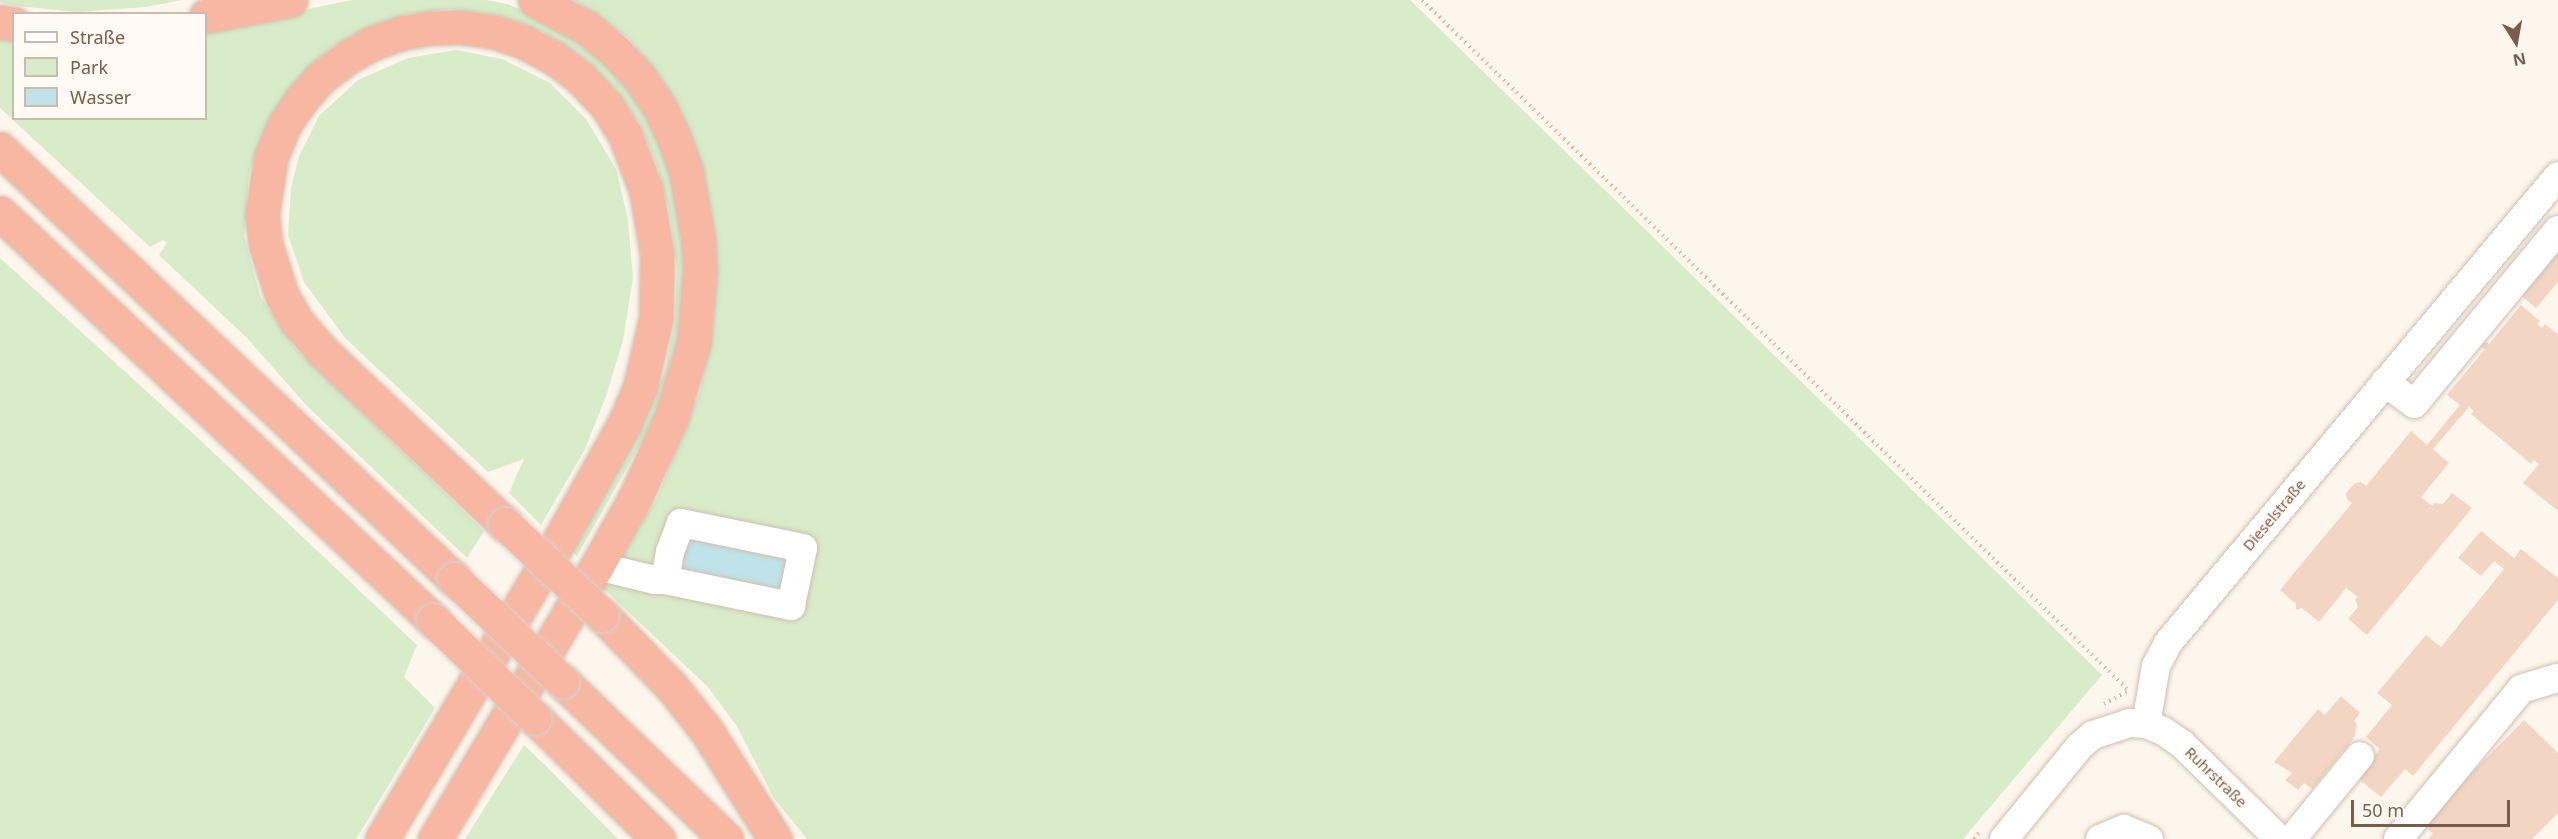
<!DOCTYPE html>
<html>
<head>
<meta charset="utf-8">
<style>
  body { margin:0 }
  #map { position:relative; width:2558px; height:839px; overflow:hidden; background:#fdf6ec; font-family:"Noto Sans",sans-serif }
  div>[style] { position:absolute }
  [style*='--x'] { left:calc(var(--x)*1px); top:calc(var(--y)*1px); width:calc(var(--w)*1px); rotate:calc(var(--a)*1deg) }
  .green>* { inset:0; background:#d8ecc9 }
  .water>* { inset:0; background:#bfe3e8 }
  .building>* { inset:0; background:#f3d5c3 }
  .path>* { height:4px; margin-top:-2px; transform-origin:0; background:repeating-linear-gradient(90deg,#d9b8a5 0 1.5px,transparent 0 6px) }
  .roads { filter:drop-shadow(0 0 2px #d1beb0) drop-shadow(0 0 2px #d1beb0) }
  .minor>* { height:28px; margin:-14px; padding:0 14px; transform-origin:14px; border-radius:14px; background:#fff }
  .highway>* { height:33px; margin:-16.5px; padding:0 16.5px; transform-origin:16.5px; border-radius:16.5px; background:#f7b7a3 }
  .bridges { filter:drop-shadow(0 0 2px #dad1cd) drop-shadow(0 0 2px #dad1cd) }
  .highway-bridge>* { height:33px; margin:-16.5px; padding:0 16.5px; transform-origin:16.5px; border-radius:16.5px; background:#f7b7a3 }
  span { translate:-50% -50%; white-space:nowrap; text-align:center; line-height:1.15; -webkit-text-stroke:4.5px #fffaf3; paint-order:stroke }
  .street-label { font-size:15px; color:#7a5c4d }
  .legend { position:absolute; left:12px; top:12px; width:195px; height:108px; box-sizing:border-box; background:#fffaf3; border:2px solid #cabbb1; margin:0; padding:8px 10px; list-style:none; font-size:18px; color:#7a5c4d }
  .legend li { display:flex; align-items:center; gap:12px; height:30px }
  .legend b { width:30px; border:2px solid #cabbb1 }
  .north { position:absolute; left:2486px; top:12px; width:60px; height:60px; -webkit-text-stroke:4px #fffaf3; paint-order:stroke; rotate:169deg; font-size:16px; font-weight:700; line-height:24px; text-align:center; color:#7a5c4d }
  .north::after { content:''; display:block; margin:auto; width:21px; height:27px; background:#7a5c4d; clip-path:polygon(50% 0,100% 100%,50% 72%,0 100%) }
  .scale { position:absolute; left:2351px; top:800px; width:159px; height:27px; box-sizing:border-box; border:3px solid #7a5c4d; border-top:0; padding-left:8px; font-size:18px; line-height:21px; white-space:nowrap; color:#7a5c4d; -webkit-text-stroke:4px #fffaf3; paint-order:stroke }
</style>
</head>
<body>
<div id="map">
  <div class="green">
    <i style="clip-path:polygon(0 0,182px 0,146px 7px,77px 12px,17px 6px,0 2px)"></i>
    <i style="clip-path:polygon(352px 0,486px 0,507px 4px,553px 22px,626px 80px,651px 117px,683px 207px,688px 309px,666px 399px,577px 556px,571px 550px,636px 435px,664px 374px,675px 322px,677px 268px,670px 215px,658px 168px,639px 122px,615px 90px,580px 56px,543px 32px,497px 15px,451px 9px,408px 14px,369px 27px,331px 48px,297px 80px,269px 118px,249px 174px,244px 236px,260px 296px,295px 348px,484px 531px,467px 558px,307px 406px,247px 338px,159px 255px,167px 243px,163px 240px,150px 247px,0 108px,0 36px,13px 39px,14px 118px,206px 118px,206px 30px)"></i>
    <i style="clip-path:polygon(574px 0,1410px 0,2102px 675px,1963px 839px,807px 839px,774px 798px,736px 725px,708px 687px,602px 587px,657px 498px,700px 391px,713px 328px,714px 274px,673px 99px,630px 39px)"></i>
    <i style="clip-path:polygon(456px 50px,502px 59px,550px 83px,586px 119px,616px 169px,628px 220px,633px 278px,623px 340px,606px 396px,585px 449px,541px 525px,509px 493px,524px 459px,488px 472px,345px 338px,304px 282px,288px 235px,291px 188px,299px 156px,319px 116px,358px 80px,408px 58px)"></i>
    <i style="clip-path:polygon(0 258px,199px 439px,417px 645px,404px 677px,435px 708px,356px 839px,0 839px)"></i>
    <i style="clip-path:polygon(524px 745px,545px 765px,618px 839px,465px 839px)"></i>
  </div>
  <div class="water">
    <i style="clip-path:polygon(686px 530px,797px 553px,788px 596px,677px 573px)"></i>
  </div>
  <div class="building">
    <i style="clip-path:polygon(2558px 251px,2558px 282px,2536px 308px,2522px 296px)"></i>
    <i style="clip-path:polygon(2521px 305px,2540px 321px,2537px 324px,2542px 328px,2545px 324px,2558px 335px,2558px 511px,2523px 483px,2539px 464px,2534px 460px,2531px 464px,2471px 414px,2474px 411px,2469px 407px,2433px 449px,2449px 463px,2421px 497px,2432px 506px,2434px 503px,2443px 504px,2452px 493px,2472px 508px,2367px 635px,2348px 619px,2358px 607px,2355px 599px,2358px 597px,2346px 588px,2319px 622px,2302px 608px,2296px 610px,2296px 604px,2280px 590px,2352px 503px,2347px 499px,2346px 493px,2355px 483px,2361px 482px,2366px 486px,2411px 431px,2427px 445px,2460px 405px,2447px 395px,2485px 349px,2481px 347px,2485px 342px,2489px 344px)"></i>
    <i style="clip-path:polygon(2481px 531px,2514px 558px,2521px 549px,2558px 578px,2558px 600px,2413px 776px,2405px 769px,2381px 797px,2356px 777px,2380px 749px,2366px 737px,2392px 705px,2377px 693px,2426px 635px,2441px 647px,2504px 569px,2494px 561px,2481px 576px,2458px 558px)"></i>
    <i style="clip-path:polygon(2341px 696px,2360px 713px,2354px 721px,2357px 724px,2354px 738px,2312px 789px,2304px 783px,2298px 790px,2285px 780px,2292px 773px,2274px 762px,2318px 709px,2325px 715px)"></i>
    <i style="clip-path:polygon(2524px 720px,2558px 753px,2558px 813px,2532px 839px,2428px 839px,2433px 834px,2422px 823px)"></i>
  </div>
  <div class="path">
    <i style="--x:1422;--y:0;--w:986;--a:44.34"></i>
    <i style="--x:2104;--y:704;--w:26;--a:-28"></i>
    <i style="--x:1974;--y:839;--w:11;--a:-52"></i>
  </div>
  <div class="roads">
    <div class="minor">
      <i style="--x:2385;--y:382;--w:36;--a:37"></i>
      <i style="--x:2414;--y:404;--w:226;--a:-50.4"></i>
      <i style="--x:597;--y:566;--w:60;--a:13.6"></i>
      <i style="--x:655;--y:580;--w:10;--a:0"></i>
      <i style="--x:665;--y:580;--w:129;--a:11.7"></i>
      <i style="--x:791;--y:606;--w:59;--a:-78.3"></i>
      <i style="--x:803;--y:548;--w:125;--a:-168.4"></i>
      <i style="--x:681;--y:523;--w:31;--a:111"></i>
      <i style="--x:670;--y:552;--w:28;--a:100"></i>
      <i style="--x:2146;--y:724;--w:18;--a:22"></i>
      <i style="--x:2163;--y:731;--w:23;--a:34"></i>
      <i style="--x:2182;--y:744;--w:136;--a:44.4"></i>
      <i style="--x:2004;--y:839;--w:119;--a:-50.8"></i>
      <i style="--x:2079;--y:747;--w:18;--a:-41"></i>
      <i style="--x:2093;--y:735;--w:38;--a:-18"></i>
      <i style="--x:2129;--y:723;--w:17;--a:3"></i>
      <i style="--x:2146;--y:724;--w:59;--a:-80.2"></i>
      <i style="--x:2156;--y:666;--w:26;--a:-62"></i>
      <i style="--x:2168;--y:643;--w:608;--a:-50.13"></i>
      <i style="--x:2100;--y:839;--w:26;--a:-23"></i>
      <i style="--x:2124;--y:829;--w:27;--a:22"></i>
      <i style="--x:2292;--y:839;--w:107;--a:-50.7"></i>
      <i style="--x:2398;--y:839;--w:194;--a:-50.6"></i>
      <i style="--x:2521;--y:689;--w:39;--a:-17"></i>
    </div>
    <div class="highway">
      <i style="--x:206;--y:16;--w:86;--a:-10.8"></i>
      <i style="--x:0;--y:22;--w:14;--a:8"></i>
      <i style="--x:0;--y:149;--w:625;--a:43.44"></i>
      <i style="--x:0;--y:213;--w:594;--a:43.23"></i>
      <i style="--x:602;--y:615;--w:100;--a:45.8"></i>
      <i style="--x:672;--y:687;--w:55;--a:51.7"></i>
      <i style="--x:706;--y:730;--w:129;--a:57.7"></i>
      <i style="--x:562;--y:681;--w:228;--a:43.9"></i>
      <i style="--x:535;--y:718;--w:173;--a:44.5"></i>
      <i style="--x:382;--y:839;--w:339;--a:-59.3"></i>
      <i style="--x:555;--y:548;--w:142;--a:-60.9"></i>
      <i style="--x:624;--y:424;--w:40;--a:-66.6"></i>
      <i style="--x:640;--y:387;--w:71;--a:-76.9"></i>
      <i style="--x:656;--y:318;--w:64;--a:-89.1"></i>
      <i style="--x:657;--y:254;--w:65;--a:-99.8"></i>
      <i style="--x:646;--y:190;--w:59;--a:-110.9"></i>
      <i style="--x:625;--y:135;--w:36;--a:-122"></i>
      <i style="--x:606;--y:105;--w:35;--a:-133"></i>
      <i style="--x:582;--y:79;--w:35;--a:-143"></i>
      <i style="--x:554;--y:58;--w:34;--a:-152"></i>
      <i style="--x:524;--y:42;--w:31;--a:-161"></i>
      <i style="--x:495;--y:32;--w:34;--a:-172"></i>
      <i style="--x:461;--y:27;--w:31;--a:178"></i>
      <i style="--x:430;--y:28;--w:28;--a:170"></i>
      <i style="--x:402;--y:33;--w:31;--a:161"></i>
      <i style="--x:373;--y:43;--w:29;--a:151"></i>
      <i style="--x:348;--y:57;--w:34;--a:143"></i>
      <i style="--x:321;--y:77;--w:30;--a:131"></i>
      <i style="--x:301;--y:100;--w:30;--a:124"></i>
      <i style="--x:284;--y:125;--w:35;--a:112"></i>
      <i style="--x:271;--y:157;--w:59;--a:98.8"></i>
      <i style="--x:262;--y:215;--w:31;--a:83"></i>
      <i style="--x:266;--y:246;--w:52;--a:72.3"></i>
      <i style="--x:282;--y:296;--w:30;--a:60"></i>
      <i style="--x:297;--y:322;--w:38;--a:49"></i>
      <i style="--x:322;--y:351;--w:252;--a:43.4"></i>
      <i style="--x:435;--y:839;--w:317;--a:-59.3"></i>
      <i style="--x:597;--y:566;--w:78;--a:-60.8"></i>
      <i style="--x:635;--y:498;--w:90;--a:-65.7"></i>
      <i style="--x:672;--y:416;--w:77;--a:-73.4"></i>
      <i style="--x:694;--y:342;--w:71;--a:-85.2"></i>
      <i style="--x:700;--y:271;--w:33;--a:-93"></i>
      <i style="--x:698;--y:238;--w:68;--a:-100.2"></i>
      <i style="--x:686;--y:171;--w:37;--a:-110"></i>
      <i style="--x:673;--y:136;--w:31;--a:-115"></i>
      <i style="--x:660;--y:108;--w:37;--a:-124"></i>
      <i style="--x:639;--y:77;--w:34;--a:-133"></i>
      <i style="--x:616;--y:52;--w:38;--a:-140"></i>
      <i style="--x:587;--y:28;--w:59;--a:-151.7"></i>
    </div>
  </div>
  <div class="bridges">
    <div class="highway-bridge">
      <i style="--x:505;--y:524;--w:133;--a:43.2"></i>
      <i style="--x:454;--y:579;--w:149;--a:43.4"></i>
      <i style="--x:433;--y:620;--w:141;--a:43.9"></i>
    </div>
  </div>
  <div class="street-label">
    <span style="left:2274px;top:515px;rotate:-50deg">Dieselstraße</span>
    <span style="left:2216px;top:777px;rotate:44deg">Ruhrstraße</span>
  </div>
  <ul class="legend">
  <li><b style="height:8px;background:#fff"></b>Straße</li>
  <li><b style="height:16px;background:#d8ecc9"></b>Park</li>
  <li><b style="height:16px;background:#bfe3e8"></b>Wasser</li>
  </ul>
  <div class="north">N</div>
  <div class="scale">50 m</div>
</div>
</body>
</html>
